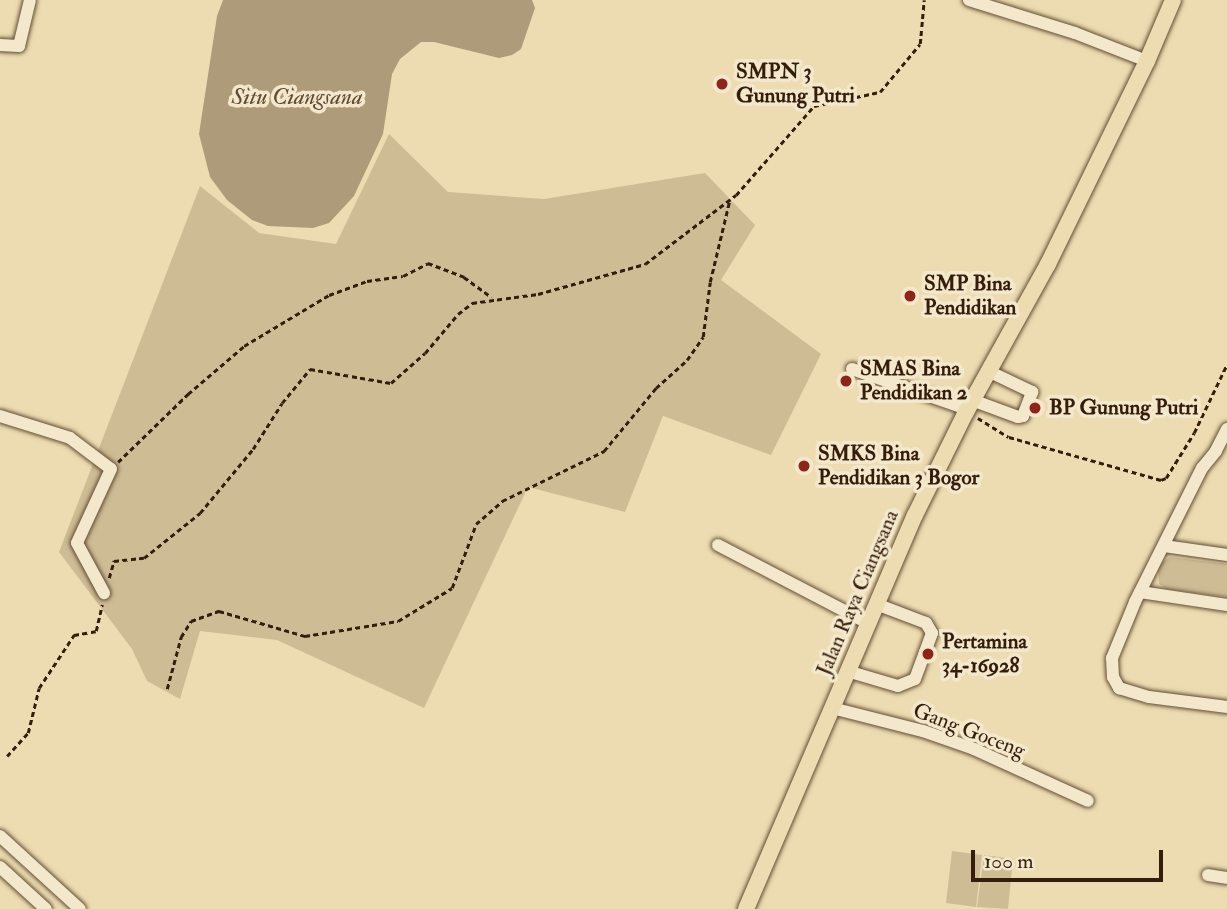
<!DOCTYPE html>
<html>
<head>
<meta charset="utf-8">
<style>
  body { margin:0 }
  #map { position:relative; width:1227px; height:909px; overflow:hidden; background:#eddcb1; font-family:"IM FELL Double Pica",serif }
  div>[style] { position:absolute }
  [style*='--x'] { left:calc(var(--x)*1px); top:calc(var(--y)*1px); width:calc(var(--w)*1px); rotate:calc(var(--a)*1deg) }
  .green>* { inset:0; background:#cebc95 }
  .water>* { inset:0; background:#ae9b79 }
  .path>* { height:2.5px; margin-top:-1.25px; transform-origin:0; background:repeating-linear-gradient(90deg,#351d0b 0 5px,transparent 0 8.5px) }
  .roads { filter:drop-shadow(0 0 2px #634d34) drop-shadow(0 0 2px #634d34) }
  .minor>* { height:12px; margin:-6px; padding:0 6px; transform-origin:6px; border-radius:6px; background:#f3e8cc }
  .major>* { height:16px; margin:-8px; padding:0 8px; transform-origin:8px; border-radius:8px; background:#eddcb1 }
  .dots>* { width:19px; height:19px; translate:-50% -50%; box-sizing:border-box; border:4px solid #f3e8cc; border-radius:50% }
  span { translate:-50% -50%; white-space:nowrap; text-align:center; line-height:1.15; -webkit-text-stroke:7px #f3e8cc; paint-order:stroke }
  .poi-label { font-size:21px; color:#351d0b; font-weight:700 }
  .left { translate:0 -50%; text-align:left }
  .street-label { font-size:21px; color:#351d0b }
  .water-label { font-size:23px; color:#5f4932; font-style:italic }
  .scale { position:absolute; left:971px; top:850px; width:192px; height:32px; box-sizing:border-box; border:4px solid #351d0b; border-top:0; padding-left:9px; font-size:21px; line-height:24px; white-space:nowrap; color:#351d0b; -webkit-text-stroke:5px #f3e8cc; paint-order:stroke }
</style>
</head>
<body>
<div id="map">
  <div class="green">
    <i style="clip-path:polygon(389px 134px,448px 192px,544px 199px,705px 173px,755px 225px,721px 280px,821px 354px,771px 455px,663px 416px,625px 512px,528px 487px,424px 708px,277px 640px,200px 631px,180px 699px,147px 681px,132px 649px,59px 552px,200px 186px,259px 233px,336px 244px)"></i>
    <i style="clip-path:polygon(1170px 557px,1227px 564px,1227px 597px,1166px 589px,1159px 584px,1158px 565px)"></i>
    <i style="clip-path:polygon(952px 851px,982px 855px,976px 907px,946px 903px)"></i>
    <i style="clip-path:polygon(984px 855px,1013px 859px,1008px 909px,977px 907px)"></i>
  </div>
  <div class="water">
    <i style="clip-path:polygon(223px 0,532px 0,535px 8px,521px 49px,512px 55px,499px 58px,434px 42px,421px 42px,400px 59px,392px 74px,383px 134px,354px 196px,329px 223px,313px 228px,268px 226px,252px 220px,227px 200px,210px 177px,199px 134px,217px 16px)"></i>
  </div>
  <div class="path">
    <i style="--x:978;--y:418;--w:36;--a:32"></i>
    <i style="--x:1009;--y:437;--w:158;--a:15.8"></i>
    <i style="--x:1161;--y:480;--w:5;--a:-22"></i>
    <i style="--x:1166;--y:478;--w:53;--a:-58.1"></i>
    <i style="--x:1194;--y:433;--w:76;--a:-64.4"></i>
    <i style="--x:118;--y:462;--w:98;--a:-44.2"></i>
    <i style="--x:188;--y:394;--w:74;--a:-40.6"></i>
    <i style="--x:244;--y:346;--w:99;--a:-31"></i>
    <i style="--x:329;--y:295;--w:40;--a:-20.2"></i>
    <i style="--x:367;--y:281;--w:36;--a:-8"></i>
    <i style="--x:403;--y:276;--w:28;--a:-27"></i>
    <i style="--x:428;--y:263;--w:39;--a:21"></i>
    <i style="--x:464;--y:277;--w:34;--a:36"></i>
    <i style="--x:109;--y:578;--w:18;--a:-74"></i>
    <i style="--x:114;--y:561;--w:30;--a:-6"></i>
    <i style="--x:144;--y:558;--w:72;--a:-38.8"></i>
    <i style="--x:200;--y:513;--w:83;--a:-50.4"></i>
    <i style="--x:253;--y:449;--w:54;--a:-57.8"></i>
    <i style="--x:282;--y:403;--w:44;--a:-50.5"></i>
    <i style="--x:310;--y:369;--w:82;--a:9.8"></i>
    <i style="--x:391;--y:383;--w:45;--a:-41.4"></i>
    <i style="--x:425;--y:353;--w:51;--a:-49.8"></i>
    <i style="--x:458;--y:314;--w:18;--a:-38"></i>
    <i style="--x:472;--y:303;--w:67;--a:-7.8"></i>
    <i style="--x:538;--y:294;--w:111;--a:-15.7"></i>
    <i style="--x:645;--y:264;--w:114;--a:-37.2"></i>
    <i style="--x:736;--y:195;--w:118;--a:-48.8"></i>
    <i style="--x:814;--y:106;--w:67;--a:-12"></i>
    <i style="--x:880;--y:92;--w:62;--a:-50.2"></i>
    <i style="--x:920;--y:44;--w:44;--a:-84.8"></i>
    <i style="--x:167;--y:689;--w:54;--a:-74.9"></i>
    <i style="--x:181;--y:637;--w:19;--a:-58"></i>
    <i style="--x:191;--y:621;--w:30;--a:-20"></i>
    <i style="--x:219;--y:611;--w:90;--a:16.2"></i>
    <i style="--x:305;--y:636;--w:94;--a:-9.2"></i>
    <i style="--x:398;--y:621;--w:63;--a:-31.4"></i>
    <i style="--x:452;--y:588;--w:68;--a:-69.4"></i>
    <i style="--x:476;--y:524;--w:35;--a:-41"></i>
    <i style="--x:502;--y:501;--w:114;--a:-26.1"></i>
    <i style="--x:604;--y:451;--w:82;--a:-50.5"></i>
    <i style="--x:656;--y:388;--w:42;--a:-42.1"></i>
    <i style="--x:687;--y:360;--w:28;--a:-55"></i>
    <i style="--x:703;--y:337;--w:55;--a:-82.7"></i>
    <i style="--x:710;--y:282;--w:85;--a:-76.5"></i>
    <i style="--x:7;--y:756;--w:31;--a:-48"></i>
    <i style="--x:28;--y:733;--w:46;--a:-76.3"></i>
    <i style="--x:39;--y:688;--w:64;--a:-56.6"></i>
    <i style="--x:74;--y:635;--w:22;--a:-10"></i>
    <i style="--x:96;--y:631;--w:27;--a:-77"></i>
  </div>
  <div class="roads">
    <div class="minor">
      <i style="--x:969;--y:0;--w:111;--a:17.3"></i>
      <i style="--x:1075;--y:33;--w:77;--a:21.3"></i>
      <i style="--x:0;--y:45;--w:19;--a:3"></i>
      <i style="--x:19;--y:46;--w:47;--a:-76.6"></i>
      <i style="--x:852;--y:369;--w:122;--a:19.2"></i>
      <i style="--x:972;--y:400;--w:49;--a:20.3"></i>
      <i style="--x:1018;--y:417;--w:5;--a:-11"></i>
      <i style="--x:1023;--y:416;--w:26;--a:-69"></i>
      <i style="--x:1032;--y:392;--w:49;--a:-154.5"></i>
      <i style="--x:0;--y:416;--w:73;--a:17.4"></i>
      <i style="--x:70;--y:438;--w:51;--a:37.1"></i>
      <i style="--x:111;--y:469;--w:81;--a:114.7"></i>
      <i style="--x:77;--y:543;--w:57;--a:61.6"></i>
      <i style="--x:1227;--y:429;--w:25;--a:117"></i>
      <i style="--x:1216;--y:451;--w:22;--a:129"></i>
      <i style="--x:1202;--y:468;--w:150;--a:116.6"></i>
      <i style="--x:1135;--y:602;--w:61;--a:112.3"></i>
      <i style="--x:1112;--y:658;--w:19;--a:87"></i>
      <i style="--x:1113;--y:677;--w:13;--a:61"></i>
      <i style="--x:1119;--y:688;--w:31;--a:17"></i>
      <i style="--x:1149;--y:697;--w:79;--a:7.3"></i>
      <i style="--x:718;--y:545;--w:169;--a:27.5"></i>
      <i style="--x:1164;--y:546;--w:64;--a:8.1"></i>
      <i style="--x:1140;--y:592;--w:88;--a:8.5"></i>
      <i style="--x:847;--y:671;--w:53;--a:16.4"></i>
      <i style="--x:898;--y:686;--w:18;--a:-22"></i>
      <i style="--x:915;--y:679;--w:49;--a:-69.7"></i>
      <i style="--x:932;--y:633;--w:12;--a:-121"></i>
      <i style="--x:926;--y:623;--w:53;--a:-159.2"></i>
      <i style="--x:832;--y:708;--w:94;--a:14.2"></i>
      <i style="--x:923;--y:731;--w:54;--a:19.4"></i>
      <i style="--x:974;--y:749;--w:125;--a:24.5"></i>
      <i style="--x:0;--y:836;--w:108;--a:42.4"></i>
      <i style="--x:0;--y:867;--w:62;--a:42.4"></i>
      <i style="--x:1208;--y:875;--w:19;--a:9"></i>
    </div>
    <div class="major">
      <i style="--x:746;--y:909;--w:429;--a:-66.8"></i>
      <i style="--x:915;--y:515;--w:115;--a:-63.7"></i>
      <i style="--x:966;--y:412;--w:169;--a:-61"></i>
      <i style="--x:1048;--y:264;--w:226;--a:-64"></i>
      <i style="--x:1147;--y:61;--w:66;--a:-66.9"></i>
    </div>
  </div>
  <div class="dots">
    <i style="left:722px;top:84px;background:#8f2418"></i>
    <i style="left:910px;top:296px;background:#8f2418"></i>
    <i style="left:846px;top:381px;background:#8f2418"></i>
    <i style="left:1035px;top:408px;background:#8f2418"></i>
    <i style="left:804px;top:466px;background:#8f2418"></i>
    <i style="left:928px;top:654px;background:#8f2418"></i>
  </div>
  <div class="poi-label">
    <span class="left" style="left:736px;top:84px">SMPN 3<br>Gunung Putri</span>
    <span class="left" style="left:924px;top:296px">SMP Bina<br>Pendidikan</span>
    <span class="left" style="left:860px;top:381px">SMAS Bina<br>Pendidikan 2</span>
    <span class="left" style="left:1049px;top:408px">BP Gunung Putri</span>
    <span class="left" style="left:818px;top:466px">SMKS Bina<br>Pendidikan 3 Bogor</span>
    <span class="left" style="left:942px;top:654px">Pertamina<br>34-16928</span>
  </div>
  <div class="street-label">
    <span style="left:858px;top:593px;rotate:-67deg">Jalan Raya Ciangsana</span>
    <span style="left:969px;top:731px;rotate:21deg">Gang Goceng</span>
  </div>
  <div class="water-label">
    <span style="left:297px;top:97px">Situ Ciangsana</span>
  </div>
  <div class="scale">100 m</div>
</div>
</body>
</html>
